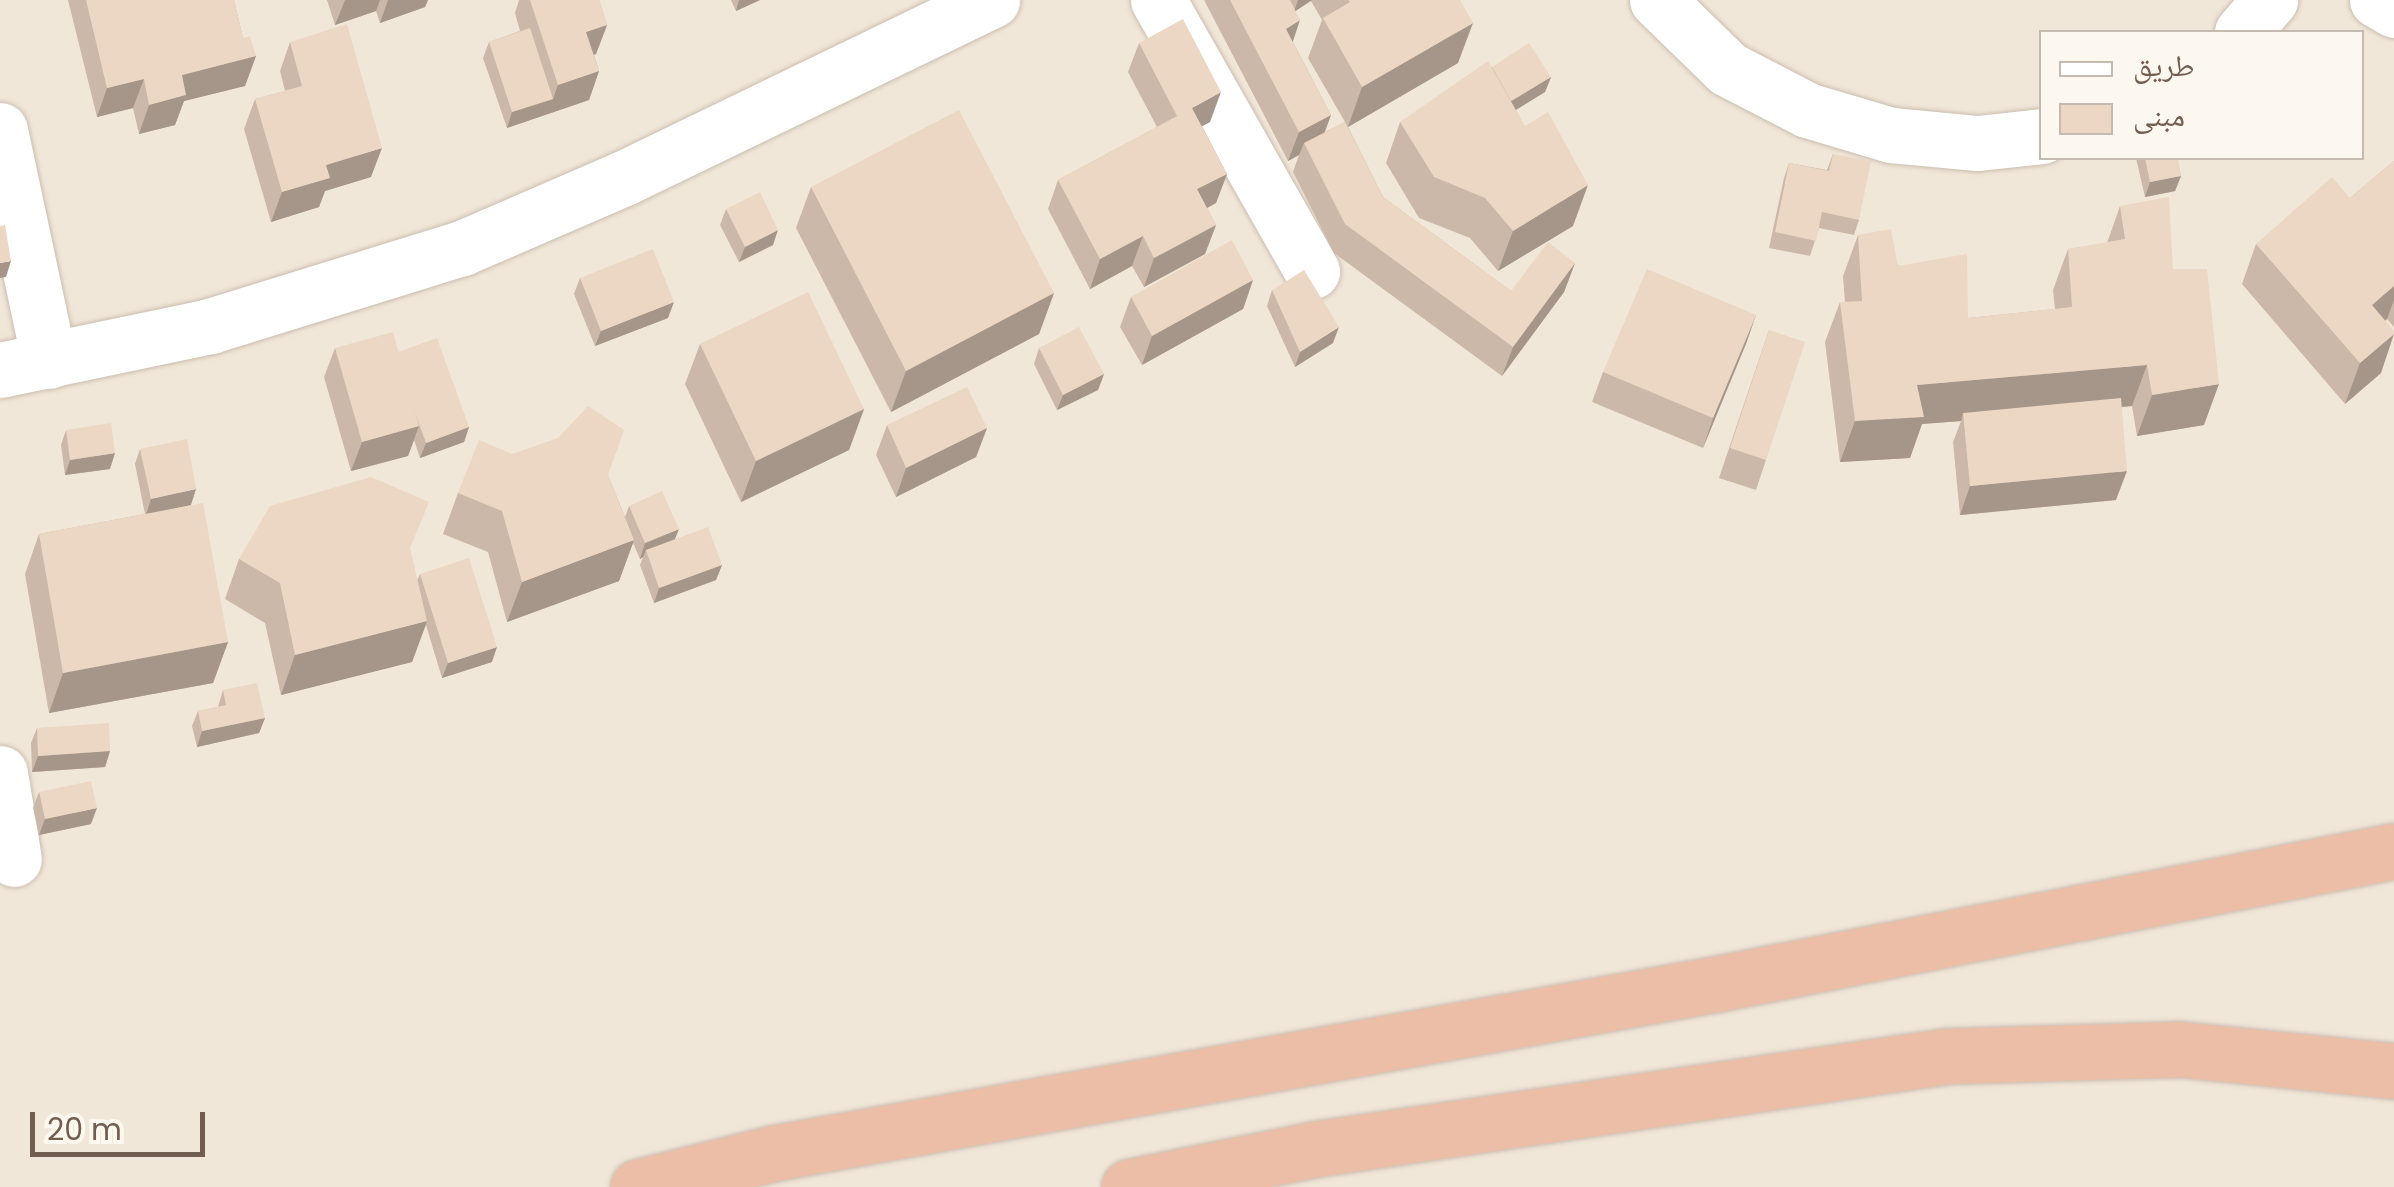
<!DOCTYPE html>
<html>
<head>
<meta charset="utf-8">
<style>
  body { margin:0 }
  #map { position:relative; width:2394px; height:1187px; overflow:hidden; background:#faf4e9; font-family:Poppins,"Noto Naskh Arabic",sans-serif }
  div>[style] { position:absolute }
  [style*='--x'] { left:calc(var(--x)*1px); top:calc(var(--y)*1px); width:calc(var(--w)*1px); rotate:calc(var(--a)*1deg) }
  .residential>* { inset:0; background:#f1e7d8 }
  .roads { filter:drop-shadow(0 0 2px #cbbdb0) drop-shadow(0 0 2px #cbbdb0) }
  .minor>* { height:55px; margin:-27.5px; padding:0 27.5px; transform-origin:27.5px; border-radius:27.5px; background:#fff }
  .highway>* { height:55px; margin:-27.5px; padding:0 27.5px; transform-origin:27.5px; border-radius:27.5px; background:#ecbea8 }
  .wall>* { inset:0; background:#cbb8a9 }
  .shaded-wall>* { inset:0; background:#a59689 }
  .building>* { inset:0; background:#ecd6c4 }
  span { translate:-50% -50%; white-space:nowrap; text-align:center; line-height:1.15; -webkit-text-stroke:9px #fdf8ef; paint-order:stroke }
  .legend { position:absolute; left:2039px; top:30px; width:325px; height:130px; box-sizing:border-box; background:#fdf8ef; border:2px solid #c5baaf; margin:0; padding:12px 18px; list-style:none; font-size:30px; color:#715e50 }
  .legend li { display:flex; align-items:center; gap:20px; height:50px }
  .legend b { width:50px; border:2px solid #c5baaf }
  .scale { position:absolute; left:30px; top:1112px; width:175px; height:45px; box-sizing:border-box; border:5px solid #715e50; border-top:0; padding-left:12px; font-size:30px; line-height:35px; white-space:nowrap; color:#715e50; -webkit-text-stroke:8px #fdf8ef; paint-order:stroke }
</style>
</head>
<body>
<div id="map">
  <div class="residential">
    <i style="clip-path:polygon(evenodd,0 0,2394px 0,2394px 1187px,0 1187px,0 0,2042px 32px,2362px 32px,2362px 158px,2042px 158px,2042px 32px)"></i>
  </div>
  <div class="roads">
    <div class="minor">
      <i style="--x:1158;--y:0;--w:312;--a:60.4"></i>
      <i style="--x:1657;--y:0;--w:99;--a:44.2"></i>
      <i style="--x:1728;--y:69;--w:89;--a:27.4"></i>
      <i style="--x:1807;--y:110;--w:88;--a:16.6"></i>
      <i style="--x:1891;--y:135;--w:87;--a:5.3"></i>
      <i style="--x:1978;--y:143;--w:64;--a:-6.2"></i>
      <i style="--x:2377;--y:0;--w:20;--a:30"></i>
      <i style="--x:2242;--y:32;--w:43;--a:-48.8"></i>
      <i style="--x:0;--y:130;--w:236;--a:78"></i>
      <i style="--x:0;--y:370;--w:215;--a:-11.8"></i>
      <i style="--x:210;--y:326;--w:264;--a:-17.2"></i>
      <i style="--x:462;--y:248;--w:176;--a:-23.4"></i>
      <i style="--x:624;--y:178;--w:409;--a:-25.8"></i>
      <i style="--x:0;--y:773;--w:87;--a:80.8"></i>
    </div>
    <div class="highway">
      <i style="--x:638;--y:1187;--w:140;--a:-14"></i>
      <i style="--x:774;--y:1153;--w:957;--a:-10.17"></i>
      <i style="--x:1716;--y:984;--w:691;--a:-11.1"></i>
      <i style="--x:1129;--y:1187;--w:190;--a:-11.5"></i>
      <i style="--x:1315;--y:1149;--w:639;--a:-8.37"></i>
      <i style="--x:1947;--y:1056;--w:231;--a:-1.7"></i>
      <i style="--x:2178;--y:1049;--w:217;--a:5.8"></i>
    </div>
  </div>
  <div class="wall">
    <i style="clip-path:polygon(68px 0,234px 0,243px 38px,256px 56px,245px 86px,184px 101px,175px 125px,139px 134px,133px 108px,97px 117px)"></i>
    <i style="clip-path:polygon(327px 0,428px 0,425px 7px,380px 23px,376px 11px,335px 25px)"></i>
    <i style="clip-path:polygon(519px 0,599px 0,607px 25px,596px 54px,594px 55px,599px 71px,589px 100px,507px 128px,483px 58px,489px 42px,520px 31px,515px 13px)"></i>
    <i style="clip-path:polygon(731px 0,760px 0,736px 11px)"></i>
    <i style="clip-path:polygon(evenodd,1204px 0,1460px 0,1458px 63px,1348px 127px,1383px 197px,1511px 291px,1575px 263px,1564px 292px,1502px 376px,1334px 253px,1293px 172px,1299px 155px,1288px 161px,1204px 0,1311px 1px,1322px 20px,1308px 58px,1345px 122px,1325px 132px,1331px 115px,1293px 42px,1295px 11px,1311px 1px)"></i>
    <i style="clip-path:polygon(290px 42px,371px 177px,325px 191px,319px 207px,271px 222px,244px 129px,255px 99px,285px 91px,280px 71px)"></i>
    <i style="clip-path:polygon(1139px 43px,1210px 122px,1202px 126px,1227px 174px,1216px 203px,1207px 208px,1216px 225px,1205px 254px,1144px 287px,1132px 266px,1090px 289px,1048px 209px,1058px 180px,1157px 127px,1128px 72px)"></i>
    <i style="clip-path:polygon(1492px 67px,1551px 77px,1545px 92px,1516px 110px,1573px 226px,1498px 271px,1470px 238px,1419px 218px,1386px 163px,1400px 122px)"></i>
    <i style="clip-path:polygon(1833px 154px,1859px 220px,1854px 235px,1819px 228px,1810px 256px,1769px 248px,1784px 178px,1789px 163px,1827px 170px)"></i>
    <i style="clip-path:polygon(2136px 158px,2177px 158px,2181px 176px,2175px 191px,2145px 197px)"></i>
    <i style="clip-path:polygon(2394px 161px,2394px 327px,2387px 319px,2385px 321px,2381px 373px,2345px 404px,2242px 284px,2256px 244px,2350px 198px)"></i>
    <i style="clip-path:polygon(811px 187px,1054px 293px,1039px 334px,891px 412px,796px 228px)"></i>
    <i style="clip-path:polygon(2120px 206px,2173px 269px,2204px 425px,2137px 436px,2132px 406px,2122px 407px,2116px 500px,1960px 515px,1953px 442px,1961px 421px,1922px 424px,1910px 458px,1840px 462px,1825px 342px,1840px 302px,1845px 302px,1843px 276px,1858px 235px,1968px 318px,2055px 309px,2053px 290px,2068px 249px,2107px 243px)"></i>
    <i style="clip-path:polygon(726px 209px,773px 245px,739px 262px,720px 225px)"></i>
    <i style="clip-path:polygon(580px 278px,668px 318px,595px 346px,574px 294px)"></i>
    <i style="clip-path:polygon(1253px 280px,1243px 309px,1142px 365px,1120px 327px,1131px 297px)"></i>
    <i style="clip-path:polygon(1272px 290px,1333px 343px,1295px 367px,1267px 306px)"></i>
    <i style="clip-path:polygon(1756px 315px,1703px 448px,1592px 402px,1603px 372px)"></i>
    <i style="clip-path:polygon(1769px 330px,1766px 460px,1756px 490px,1719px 478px)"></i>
    <i style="clip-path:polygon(700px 344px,864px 409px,849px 450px,741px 502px,685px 384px)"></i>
    <i style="clip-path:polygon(335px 348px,398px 352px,469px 427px,464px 442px,420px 458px,414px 440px,408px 456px,351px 471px,324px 377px)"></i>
    <i style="clip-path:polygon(1039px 348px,1104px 374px,1098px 390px,1057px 410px,1034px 364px)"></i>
    <i style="clip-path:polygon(887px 425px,987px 428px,976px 457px,896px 497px,876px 455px)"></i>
    <i style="clip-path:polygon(66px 430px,110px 469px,65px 475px,61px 445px)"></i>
    <i style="clip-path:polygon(140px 449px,191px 505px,162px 511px,228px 642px,213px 683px,49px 713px,25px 574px,39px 534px,145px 514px,135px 464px)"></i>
    <i style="clip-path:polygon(512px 454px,608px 475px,625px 517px,629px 506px,675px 539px,722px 565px,716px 580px,654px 603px,640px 565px,643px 557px,640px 559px,633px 543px,619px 581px,507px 622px,488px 552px,443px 534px,458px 493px)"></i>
    <i style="clip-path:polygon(410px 551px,417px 581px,420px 574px,492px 662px,442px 678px,426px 625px,412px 662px,281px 695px,265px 623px,225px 599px,239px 559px)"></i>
    <i style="clip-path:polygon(223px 690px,265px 718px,259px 733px,197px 747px,192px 726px,198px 711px,218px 707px)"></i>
    <i style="clip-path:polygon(37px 728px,110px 751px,105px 767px,32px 772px,31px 743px)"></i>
    <i style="clip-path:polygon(39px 792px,91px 824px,39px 835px,33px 808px)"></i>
  </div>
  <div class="shaded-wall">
    <i style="clip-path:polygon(345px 0,380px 0,376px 11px,335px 25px)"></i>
    <i style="clip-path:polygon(388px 0,428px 0,425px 7px,380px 23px)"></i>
    <i style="clip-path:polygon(739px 0,760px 0,736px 11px)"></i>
    <i style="clip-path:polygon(1298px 0,1312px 0,1294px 12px)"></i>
    <i style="clip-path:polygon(1300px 20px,1290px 50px,1286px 29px)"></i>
    <i style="clip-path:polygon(1473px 23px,1458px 63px,1348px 127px,1362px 87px)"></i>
    <i style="clip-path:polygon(607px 25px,596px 54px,576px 61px,586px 32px)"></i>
    <i style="clip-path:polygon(256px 56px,245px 86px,184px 101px,175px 125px,139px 134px,149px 105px,182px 75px)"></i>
    <i style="clip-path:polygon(599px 71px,589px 100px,507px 128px,512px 112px,553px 99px,558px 85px)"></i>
    <i style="clip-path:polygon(1551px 77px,1545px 92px,1504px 117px,1510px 102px)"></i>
    <i style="clip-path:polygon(144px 79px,133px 108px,97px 117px,107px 88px)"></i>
    <i style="clip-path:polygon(1221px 92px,1210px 122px,1182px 137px,1192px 108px)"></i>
    <i style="clip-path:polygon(1331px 115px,1320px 144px,1304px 143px,1299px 155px,1288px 161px,1299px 132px)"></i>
    <i style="clip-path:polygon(382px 148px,371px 177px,325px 191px,319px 207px,271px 222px,282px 192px,326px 165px)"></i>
    <i style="clip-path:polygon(1227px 174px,1216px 203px,1187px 219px,1197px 189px)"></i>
    <i style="clip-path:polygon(2181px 176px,2175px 191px,2145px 197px,2150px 182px)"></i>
    <i style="clip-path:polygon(1588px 185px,1573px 226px,1498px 271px,1513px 231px)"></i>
    <i style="clip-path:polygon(1216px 225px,1205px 254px,1144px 287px,1154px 258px)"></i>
    <i style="clip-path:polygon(778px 230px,773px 245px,739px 262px,745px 247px)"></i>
    <i style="clip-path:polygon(1143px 236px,1132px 266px,1090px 289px,1100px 259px)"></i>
    <i style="clip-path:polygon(11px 261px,6px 277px,0 278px,0 263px)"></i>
    <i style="clip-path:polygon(1575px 263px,1564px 292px,1502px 376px,1513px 347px)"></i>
    <i style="clip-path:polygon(1253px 280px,1243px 309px,1142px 365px,1152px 336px)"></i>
    <i style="clip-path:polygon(2394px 286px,2394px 300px,2387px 319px,2357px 346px,2372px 305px)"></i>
    <i style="clip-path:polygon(1054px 293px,1039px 334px,891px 412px,906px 371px)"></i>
    <i style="clip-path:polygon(674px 302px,668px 318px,595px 346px,601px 331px)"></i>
    <i style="clip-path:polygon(1756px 315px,1746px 344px,1703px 448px,1713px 418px)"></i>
    <i style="clip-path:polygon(1339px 327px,1333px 343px,1295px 367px,1300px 352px)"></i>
    <i style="clip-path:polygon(2394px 334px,2381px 373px,2345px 404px,2360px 363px)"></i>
    <i style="clip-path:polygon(2147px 365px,2132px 406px,1964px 420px,1963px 413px,1961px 421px,1922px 424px,1910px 458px,1840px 462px,1855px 421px,1917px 385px)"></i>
    <i style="clip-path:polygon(1104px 374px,1098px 390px,1057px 410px,1063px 395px)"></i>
    <i style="clip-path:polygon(2219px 384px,2204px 425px,2137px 436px,2152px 395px)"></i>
    <i style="clip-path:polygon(864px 409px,849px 450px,741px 502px,756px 461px)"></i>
    <i style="clip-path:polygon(419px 426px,408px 456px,351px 471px,362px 442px)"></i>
    <i style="clip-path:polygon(469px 427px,464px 442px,420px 458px,426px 443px)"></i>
    <i style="clip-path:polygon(987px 428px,976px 457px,896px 497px,906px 468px)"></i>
    <i style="clip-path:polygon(115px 453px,110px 469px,65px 475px,70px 460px)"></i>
    <i style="clip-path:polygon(2127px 471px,2116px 500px,1960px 515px,1970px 486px)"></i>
    <i style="clip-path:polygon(196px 489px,191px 505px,146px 515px,151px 499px)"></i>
    <i style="clip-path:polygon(679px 529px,673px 544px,646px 550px,643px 557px,640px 559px,645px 543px)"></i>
    <i style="clip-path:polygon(634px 540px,619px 581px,507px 622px,522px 582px)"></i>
    <i style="clip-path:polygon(722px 565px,716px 580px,654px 603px,659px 588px)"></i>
    <i style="clip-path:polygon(427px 621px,412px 662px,281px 695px,295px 655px)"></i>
    <i style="clip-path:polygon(228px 642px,213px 683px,49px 713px,63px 673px)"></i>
    <i style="clip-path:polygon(497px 647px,492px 662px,442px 678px,448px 663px)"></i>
    <i style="clip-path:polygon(265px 718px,259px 733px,197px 747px,202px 731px)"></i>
    <i style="clip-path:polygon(110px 751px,105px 767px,32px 772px,38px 756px)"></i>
    <i style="clip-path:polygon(97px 808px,91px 824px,39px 835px,45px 819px)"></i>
  </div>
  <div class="building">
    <i style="clip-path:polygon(86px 0,234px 0,243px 38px,250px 36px,256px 56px,182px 75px,186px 95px,149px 105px,144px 79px,107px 88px)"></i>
    <i style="clip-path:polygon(530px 0,599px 0,607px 25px,586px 32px,599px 71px,558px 85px)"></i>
    <i style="clip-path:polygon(1230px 0,1290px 0,1300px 20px,1286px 29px,1331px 115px,1299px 132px)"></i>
    <i style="clip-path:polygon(1348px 0,1460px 0,1473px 23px,1362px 87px,1323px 18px,1350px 2px)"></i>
    <i style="clip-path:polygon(1183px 19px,1221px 92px,1192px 108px,1227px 174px,1197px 189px,1216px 225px,1154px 258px,1143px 236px,1100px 259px,1058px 180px,1177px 116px,1139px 43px)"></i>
    <i style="clip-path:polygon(347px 24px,382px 148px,326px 165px,330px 178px,282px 192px,255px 99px,302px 86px,290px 42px)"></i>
    <i style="clip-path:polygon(530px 28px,553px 99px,512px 112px,489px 42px)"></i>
    <i style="clip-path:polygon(1529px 43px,1551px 77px,1511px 101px,1492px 67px)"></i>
    <i style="clip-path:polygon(1488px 61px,1525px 126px,1548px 112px,1588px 185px,1513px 231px,1485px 198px,1434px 177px,1400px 122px)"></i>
    <i style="clip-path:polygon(959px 110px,1054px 293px,906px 371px,811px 187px)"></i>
    <i style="clip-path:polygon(1345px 122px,1383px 197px,1511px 291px,1548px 242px,1575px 263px,1513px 347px,1345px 224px,1304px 143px)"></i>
    <i style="clip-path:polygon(1833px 154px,1871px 161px,1859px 220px,1822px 212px,1816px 241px,1775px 232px,1789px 163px,1829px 171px)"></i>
    <i style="clip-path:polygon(2145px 158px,2177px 158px,2181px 176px,2150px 182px)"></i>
    <i style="clip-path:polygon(2394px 161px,2394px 286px,2372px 305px,2394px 331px,2394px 334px,2360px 363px,2256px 244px,2332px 177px,2350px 198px)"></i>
    <i style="clip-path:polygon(760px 192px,778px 230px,745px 247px,726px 209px)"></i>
    <i style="clip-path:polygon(2169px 197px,2173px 269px,2207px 269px,2219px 384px,2152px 395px,2147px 365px,1917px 385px,1924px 417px,1855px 421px,1840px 302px,1862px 301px,1858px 235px,1891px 229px,1898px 266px,1967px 254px,1968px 318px,2072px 307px,2068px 249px,2125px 239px,2120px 206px)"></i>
    <i style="clip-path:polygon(5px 225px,11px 261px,0 263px,0 226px)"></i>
    <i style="clip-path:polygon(1232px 240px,1253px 280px,1152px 336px,1131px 297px)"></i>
    <i style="clip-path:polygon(653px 249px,674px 302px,601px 331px,580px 278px)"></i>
    <i style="clip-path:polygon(1647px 269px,1756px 315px,1713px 418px,1603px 372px)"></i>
    <i style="clip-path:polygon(1304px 270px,1339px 327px,1300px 352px,1272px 290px)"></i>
    <i style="clip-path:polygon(808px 292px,864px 409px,756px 461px,700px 344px)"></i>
    <i style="clip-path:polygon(1079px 327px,1104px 374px,1063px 395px,1039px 348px)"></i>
    <i style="clip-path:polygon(1769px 330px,1805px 342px,1766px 460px,1730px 448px)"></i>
    <i style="clip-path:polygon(393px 332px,419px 426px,362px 442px,335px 348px)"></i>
    <i style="clip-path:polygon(437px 338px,469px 427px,426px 443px,414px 410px,398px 352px)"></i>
    <i style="clip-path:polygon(967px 387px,987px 428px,906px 468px,887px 425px)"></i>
    <i style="clip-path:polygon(2121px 398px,2127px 471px,1970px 486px,1963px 413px)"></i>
    <i style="clip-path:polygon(588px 406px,624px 430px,608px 475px,634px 540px,522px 582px,502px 511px,458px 493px,479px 440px,512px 454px,558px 438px)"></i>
    <i style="clip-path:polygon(111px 423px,115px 453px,70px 460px,66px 430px)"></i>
    <i style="clip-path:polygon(187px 439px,196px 489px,151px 499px,140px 449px)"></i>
    <i style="clip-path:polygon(371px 477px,429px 502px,410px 548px,427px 621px,295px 655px,280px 583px,239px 559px,270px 506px)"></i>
    <i style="clip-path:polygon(662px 491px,679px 529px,645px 543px,629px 506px)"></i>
    <i style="clip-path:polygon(203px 503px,228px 642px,63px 673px,39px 534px)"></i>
    <i style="clip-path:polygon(708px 527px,722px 565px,659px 588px,646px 550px)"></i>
    <i style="clip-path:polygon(469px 558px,497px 647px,448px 663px,420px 574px)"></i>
    <i style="clip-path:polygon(257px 683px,265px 718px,202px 731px,198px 711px,226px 705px,223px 690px)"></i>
    <i style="clip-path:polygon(109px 723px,110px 751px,38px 756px,37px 728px)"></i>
    <i style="clip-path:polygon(91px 781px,97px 808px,45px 819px,39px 792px)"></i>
  </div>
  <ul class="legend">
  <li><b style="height:12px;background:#fff"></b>طريق</li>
  <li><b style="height:28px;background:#ecd6c4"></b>مبنى</li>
  </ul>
  <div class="scale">20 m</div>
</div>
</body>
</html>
